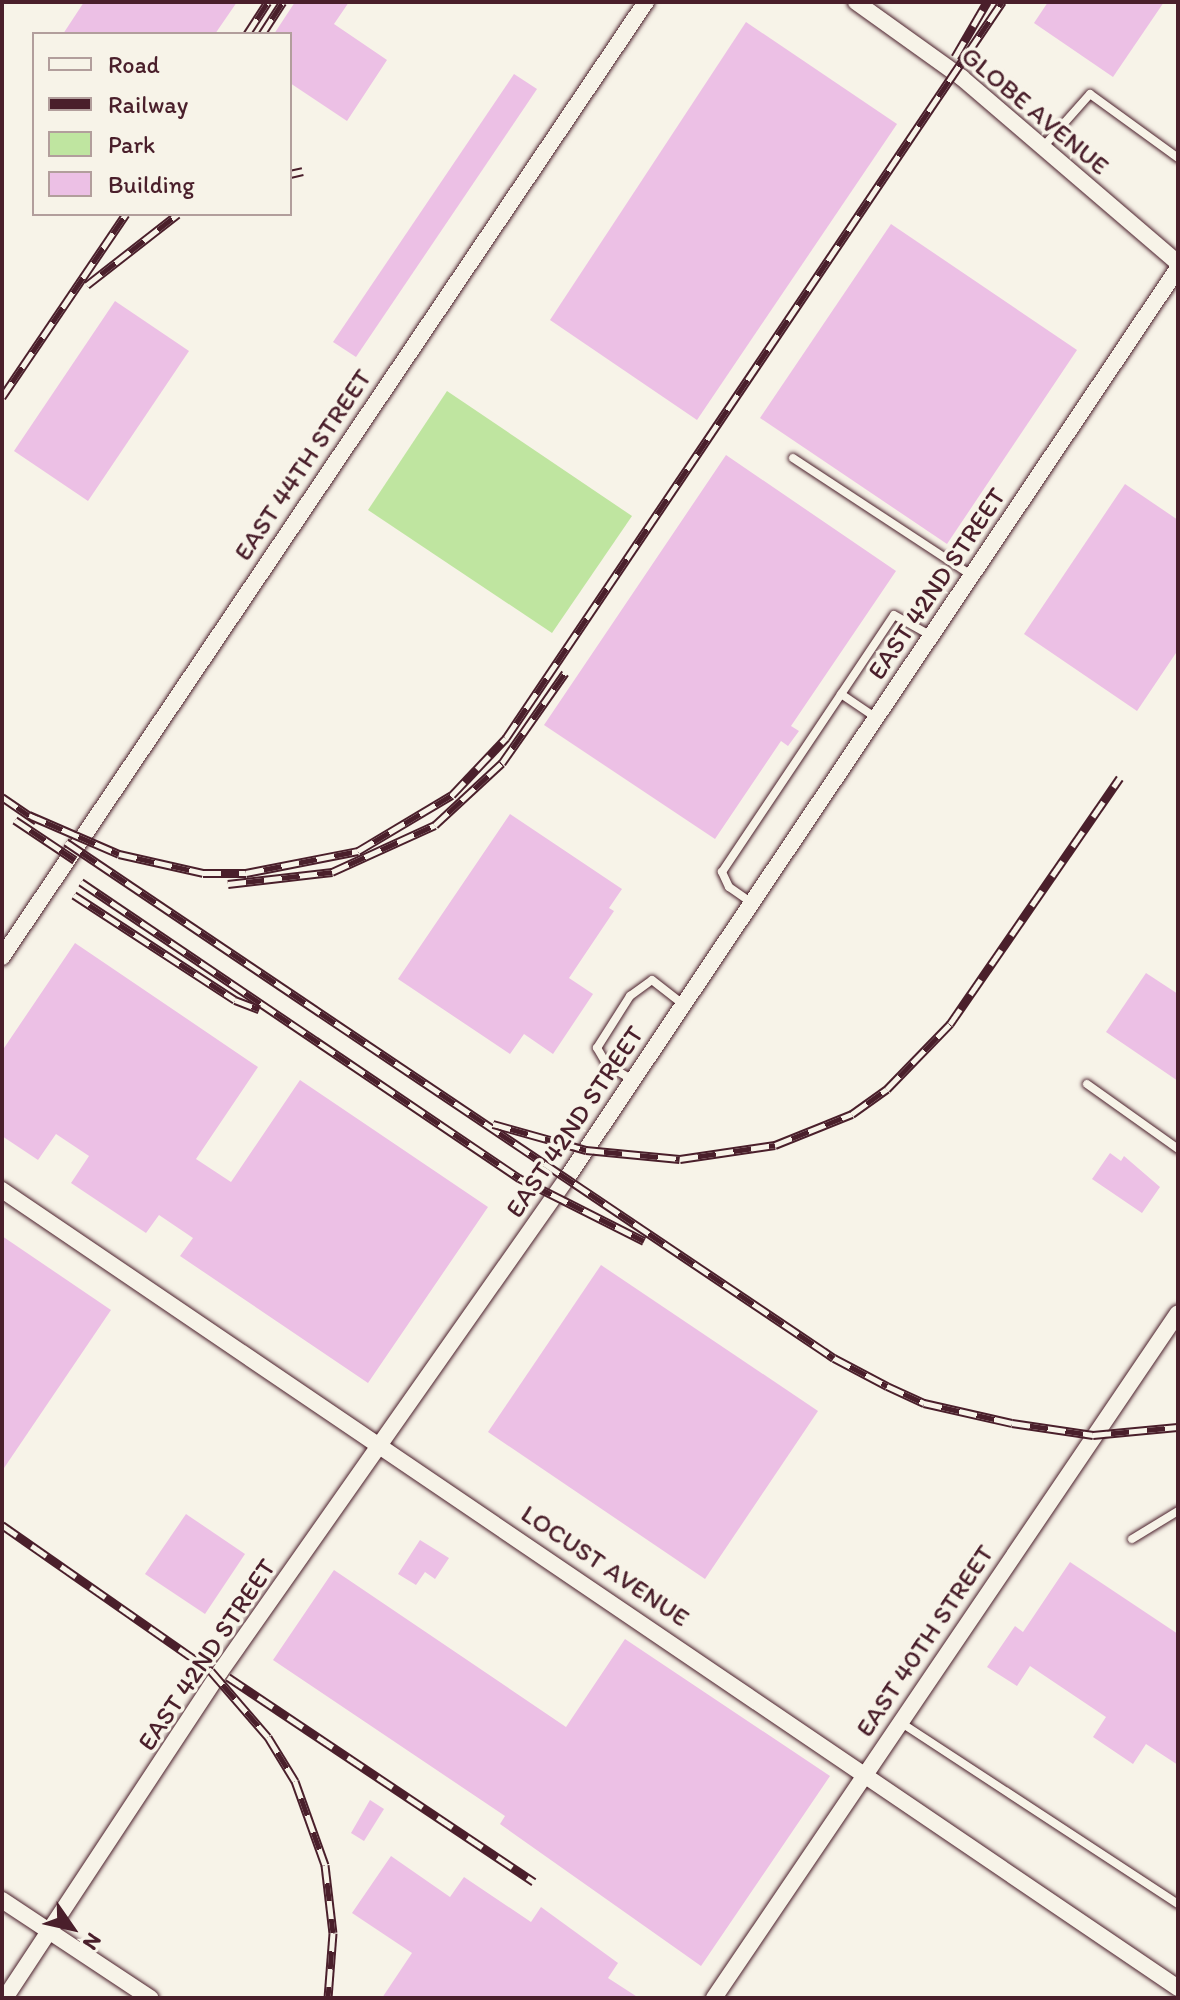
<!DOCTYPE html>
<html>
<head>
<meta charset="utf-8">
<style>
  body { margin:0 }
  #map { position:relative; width:1180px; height:2000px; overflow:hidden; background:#f7f3e8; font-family:Itim,sans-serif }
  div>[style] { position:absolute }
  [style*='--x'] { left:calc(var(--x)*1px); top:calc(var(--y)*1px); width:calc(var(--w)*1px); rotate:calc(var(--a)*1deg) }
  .green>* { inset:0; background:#bfe5a0 }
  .building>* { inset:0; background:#ecc0e5 }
  .roads { filter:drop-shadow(0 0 2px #4a1f2b) drop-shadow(0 0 2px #4a1f2b) }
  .service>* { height:8px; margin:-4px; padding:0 4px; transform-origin:4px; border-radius:4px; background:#f7f3e8 }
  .minor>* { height:16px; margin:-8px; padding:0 8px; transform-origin:8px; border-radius:8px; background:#f7f3e8 }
  .rail>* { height:9px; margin-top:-4.5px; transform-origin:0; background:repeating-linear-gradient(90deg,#f7f3e8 0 18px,#4a1f2b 0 36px); box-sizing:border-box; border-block:2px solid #4a1f2b }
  span { translate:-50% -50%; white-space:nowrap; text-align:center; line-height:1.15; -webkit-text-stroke:7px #f7f3e8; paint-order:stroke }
  .street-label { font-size:26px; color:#4a1f2b }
  .frame { position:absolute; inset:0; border:4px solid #4a1f2b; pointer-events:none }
  .legend { position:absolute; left:32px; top:32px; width:260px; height:184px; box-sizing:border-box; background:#f7f3e8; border:2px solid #b29e9c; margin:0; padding:10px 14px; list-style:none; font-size:24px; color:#4a1f2b }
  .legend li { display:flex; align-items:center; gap:16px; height:40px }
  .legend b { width:40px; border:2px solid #b29e9c }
  .north { position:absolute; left:32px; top:1888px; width:80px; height:80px; -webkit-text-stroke:6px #f7f3e8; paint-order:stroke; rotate:124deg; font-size:22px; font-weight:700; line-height:32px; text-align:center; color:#4a1f2b }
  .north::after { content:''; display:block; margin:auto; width:28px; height:36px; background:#4a1f2b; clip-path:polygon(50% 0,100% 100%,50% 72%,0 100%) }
</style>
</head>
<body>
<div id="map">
  <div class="green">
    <i style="clip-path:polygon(447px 391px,632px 516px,552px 633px,368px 510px)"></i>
  </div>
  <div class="building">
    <i style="clip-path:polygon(84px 2px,237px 2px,215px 34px,63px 34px)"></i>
    <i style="clip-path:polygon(295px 2px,349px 2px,334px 24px,387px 60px,347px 121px,290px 83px,290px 34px,274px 34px)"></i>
    <i style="clip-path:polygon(1048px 2px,1164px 2px,1113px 77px,1034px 23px)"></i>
    <i style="clip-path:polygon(746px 22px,897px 124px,697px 420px,550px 320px)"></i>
    <i style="clip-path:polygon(514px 74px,537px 89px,356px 357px,333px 342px)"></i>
    <i style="clip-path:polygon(891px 224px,1077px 350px,947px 544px,760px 418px)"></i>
    <i style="clip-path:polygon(115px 301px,189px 351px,88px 501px,14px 451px)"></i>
    <i style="clip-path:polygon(726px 455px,896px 571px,791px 726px,799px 731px,788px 746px,781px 741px,715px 839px,544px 725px)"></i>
    <i style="clip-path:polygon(1125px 484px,1178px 520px,1178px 650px,1137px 711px,1024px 634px)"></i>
    <i style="clip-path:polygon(510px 814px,622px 889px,609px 908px,614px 911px,569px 978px,593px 994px,553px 1054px,524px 1034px,510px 1054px,398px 979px)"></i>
    <i style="clip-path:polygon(75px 943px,258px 1067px,196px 1159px,231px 1182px,300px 1080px,488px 1207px,368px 1383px,180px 1256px,193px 1238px,159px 1215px,146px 1233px,71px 1183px,89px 1156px,56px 1134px,38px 1160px,2px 1136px,2px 1051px)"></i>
    <i style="clip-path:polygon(1146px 973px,1178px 994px,1178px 1081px,1106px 1032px)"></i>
    <i style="clip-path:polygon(1110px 1153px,1121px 1161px,1124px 1156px,1160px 1187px,1142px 1213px,1092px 1179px)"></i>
    <i style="clip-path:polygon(2px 1236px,111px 1310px,2px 1471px)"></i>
    <i style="clip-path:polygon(601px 1265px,818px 1411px,705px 1579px,488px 1432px)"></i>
    <i style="clip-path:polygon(186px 1514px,245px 1554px,205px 1614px,145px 1574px)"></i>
    <i style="clip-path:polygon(420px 1540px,449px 1558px,435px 1579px,425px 1572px,416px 1585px,398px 1574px)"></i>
    <i style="clip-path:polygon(1070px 1562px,1178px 1634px,1178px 1765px,1146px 1744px,1133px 1764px,1093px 1737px,1106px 1717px,1030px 1666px,1017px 1686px,987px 1667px,1015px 1626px,1023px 1632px)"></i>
    <i style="clip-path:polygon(334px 1570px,566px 1727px,625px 1639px,830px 1776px,701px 1966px,500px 1824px,505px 1816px,273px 1660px)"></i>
    <i style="clip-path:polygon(370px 1800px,384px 1809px,364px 1841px,351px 1833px)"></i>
    <i style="clip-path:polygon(391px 1856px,450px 1897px,464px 1877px,531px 1922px,541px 1907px,618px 1963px,608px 1978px,639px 1998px,382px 1998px,412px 1953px,352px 1913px)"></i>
  </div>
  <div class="roads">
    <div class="service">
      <i style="--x:1043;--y:147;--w:71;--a:-48.4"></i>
      <i style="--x:1090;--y:94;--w:109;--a:36"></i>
      <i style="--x:793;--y:458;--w:213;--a:33.3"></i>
      <i style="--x:841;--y:694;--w:41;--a:34.1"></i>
      <i style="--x:752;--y:903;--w:28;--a:-145"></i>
      <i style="--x:729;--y:887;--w:17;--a:-115"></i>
      <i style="--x:722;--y:872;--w:309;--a:-56.2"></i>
      <i style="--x:894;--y:615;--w:41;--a:29.1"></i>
      <i style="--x:633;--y:1080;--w:30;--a:-150"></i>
      <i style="--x:607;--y:1065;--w:20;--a:-120"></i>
      <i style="--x:597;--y:1048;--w:62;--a:-57.6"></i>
      <i style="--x:630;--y:996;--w:27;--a:-36"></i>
      <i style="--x:652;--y:980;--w:39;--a:38"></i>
      <i style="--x:1087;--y:1084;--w:112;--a:35.5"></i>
      <i style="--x:1132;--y:1539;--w:54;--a:-31.3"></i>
      <i style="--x:900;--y:1722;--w:332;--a:33.2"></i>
    </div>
    <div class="minor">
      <i style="--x:856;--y:2;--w:130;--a:35.6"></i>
      <i style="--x:962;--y:78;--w:284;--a:40.6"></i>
      <i style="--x:2;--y:957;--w:1152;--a:-56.01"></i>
      <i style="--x:2;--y:1190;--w:1421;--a:34.16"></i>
      <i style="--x:2;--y:1900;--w:178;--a:33.5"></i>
      <i style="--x:5;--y:1998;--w:391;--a:-56.6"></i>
      <i style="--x:220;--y:1672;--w:604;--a:-54.91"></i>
      <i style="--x:567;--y:1178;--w:1096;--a:-56.12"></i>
      <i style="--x:714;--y:1998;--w:827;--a:-55.89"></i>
    </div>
  </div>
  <div class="rail">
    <i style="--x:247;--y:34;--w:38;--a:-57"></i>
    <i style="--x:262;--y:34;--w:38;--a:-57"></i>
    <i style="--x:955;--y:57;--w:64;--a:-59.8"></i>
    <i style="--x:290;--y:174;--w:13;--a:-13"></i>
    <i style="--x:87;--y:285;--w:115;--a:-38"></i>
    <i style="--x:2;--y:397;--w:221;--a:-55.9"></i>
    <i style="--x:2;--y:797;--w:42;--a:34.4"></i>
    <i style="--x:29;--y:815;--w:98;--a:23.4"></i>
    <i style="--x:119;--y:854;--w:86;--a:12.7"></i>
    <i style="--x:203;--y:873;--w:43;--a:0"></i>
    <i style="--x:246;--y:873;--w:114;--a:-11.1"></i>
    <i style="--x:358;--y:851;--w:109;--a:-30.8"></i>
    <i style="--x:452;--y:795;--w:79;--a:-46.5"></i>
    <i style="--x:506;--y:738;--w:888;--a:-56.02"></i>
    <i style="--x:15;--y:820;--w:72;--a:33.7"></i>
    <i style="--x:66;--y:842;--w:925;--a:33.9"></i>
    <i style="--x:834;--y:1358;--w:60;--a:27.8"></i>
    <i style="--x:887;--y:1386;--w:41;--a:24.7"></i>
    <i style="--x:924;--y:1403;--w:90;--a:12.8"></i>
    <i style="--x:1012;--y:1423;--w:82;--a:8.4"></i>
    <i style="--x:1093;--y:1435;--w:85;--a:-5.4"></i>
    <i style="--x:81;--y:882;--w:529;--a:34.05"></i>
    <i style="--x:519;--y:1178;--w:140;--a:26.7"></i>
    <i style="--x:228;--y:884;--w:105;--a:-6.6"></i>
    <i style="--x:332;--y:872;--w:113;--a:-24.5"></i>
    <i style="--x:435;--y:825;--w:91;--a:-42.8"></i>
    <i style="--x:502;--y:763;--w:110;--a:-55"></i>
    <i style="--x:74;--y:895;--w:192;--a:33.1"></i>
    <i style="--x:235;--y:1000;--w:26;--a:21"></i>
    <i style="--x:493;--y:1124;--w:97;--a:15.6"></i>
    <i style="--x:586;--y:1150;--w:94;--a:5.5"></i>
    <i style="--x:680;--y:1159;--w:96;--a:-8.4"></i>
    <i style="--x:775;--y:1145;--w:83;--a:-21.9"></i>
    <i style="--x:852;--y:1114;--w:43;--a:-35.5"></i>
    <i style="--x:887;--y:1089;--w:91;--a:-45.9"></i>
    <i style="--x:950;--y:1024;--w:299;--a:-55.4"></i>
    <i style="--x:2;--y:1525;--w:255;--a:34.9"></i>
    <i style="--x:211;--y:1671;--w:87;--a:49.2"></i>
    <i style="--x:268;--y:1737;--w:52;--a:58.5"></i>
    <i style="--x:295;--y:1781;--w:89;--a:70.3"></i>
    <i style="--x:325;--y:1865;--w:68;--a:83.3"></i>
    <i style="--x:333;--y:1933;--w:65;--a:94.4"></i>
    <i style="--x:228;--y:1677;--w:368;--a:33.8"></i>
  </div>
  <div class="street-label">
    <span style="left:1035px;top:111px;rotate:40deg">GLOBE AVENUE</span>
    <span style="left:303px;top:465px;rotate:-56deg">EAST 44TH STREET</span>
    <span style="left:937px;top:584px;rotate:-56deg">EAST 42ND STREET</span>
    <span style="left:575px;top:1122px;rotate:-56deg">EAST 42ND STREET</span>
    <span style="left:605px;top:1566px;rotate:34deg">LOCUST AVENUE</span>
    <span style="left:925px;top:1641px;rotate:-56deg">EAST 40TH STREET</span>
    <span style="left:207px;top:1655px;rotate:-56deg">EAST 42ND STREET</span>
  </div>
  <div class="frame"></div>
  <ul class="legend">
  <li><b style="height:10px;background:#f7f3e8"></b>Road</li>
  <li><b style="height:10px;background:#4a1f2b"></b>Railway</li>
  <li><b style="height:22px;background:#bfe5a0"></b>Park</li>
  <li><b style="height:22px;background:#ecc0e5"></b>Building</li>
  </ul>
  <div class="north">N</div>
</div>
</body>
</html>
